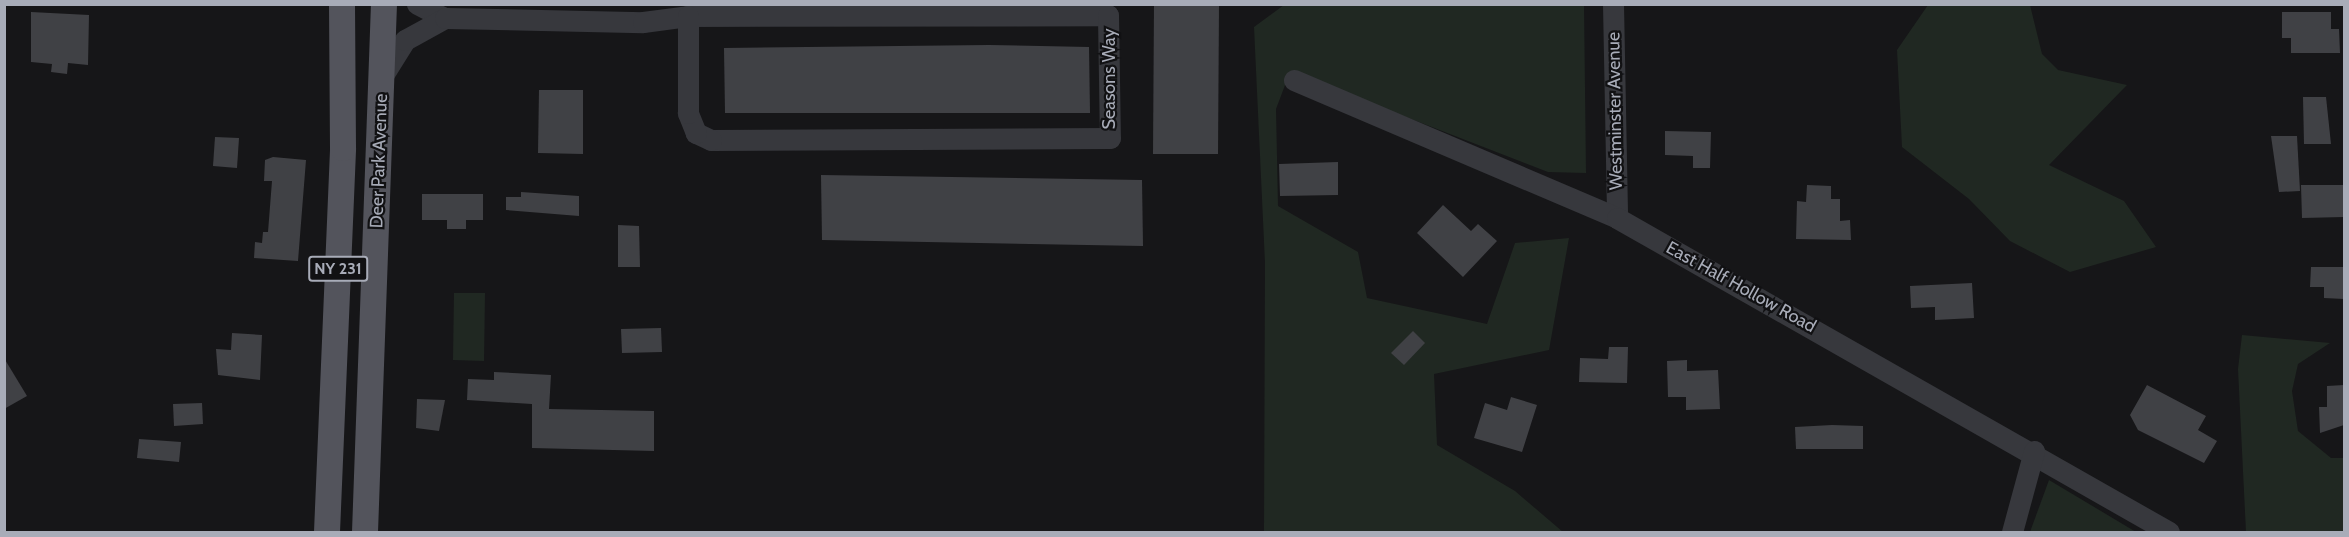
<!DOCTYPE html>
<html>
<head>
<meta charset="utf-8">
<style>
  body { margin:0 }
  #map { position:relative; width:2349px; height:537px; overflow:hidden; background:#161618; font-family:Cabin,sans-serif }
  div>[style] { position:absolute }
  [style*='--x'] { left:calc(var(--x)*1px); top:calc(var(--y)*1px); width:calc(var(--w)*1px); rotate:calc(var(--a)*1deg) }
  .green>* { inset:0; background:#202822 }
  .building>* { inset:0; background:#404145 }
  .minor>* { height:21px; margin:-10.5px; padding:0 10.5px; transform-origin:10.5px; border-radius:10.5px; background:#37383d }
  .major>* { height:26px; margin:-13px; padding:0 13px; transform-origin:13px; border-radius:13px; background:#53545c }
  span { translate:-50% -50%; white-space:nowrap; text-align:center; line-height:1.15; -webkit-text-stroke:4.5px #111113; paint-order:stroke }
  .shield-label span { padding:2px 4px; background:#111113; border:2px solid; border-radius:4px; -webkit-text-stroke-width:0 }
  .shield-label { font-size:16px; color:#a8acb8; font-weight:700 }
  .street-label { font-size:18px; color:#a8acb8 }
  .frame { position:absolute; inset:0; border:6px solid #a8acb8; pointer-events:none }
</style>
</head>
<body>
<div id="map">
  <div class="green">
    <i style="clip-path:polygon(1284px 5px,1584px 5px,1586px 173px,1548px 172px,1290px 72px,1276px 109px,1278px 206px,1358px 252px,1367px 298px,1487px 324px,1515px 243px,1569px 238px,1549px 350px,1434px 374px,1437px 445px,1515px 491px,1563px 532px,1264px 532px,1265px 263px,1254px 27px)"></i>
    <i style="clip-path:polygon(1928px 5px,2030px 5px,2042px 54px,2058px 70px,2127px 85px,2049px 165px,2124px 201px,2156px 247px,2070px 272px,2010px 241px,1969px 199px,1902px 147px,1897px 50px)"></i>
    <i style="clip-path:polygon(454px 293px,485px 293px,484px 361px,453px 360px)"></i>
    <i style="clip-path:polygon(2242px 335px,2330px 343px,2298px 364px,2292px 391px,2298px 431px,2331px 458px,2344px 458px,2344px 532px,2246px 532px,2238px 369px)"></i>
    <i style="clip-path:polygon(2049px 480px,2136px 532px,2030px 532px)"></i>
  </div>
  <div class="building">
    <i style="clip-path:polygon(1154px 4px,1219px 4px,1218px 154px,1153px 154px)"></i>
    <i style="clip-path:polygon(31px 12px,89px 15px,88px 65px,68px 63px,67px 74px,51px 72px,52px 64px,31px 62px)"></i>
    <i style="clip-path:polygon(2282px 12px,2331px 12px,2331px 29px,2339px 29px,2340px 53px,2291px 53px,2291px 38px,2282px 38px)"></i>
    <i style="clip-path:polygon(989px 45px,1089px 47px,1090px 113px,725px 113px,724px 48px)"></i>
    <i style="clip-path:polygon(539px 90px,583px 90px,583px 154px,538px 153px)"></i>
    <i style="clip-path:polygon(2303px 97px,2326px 97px,2331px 144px,2304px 144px)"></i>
    <i style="clip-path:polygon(1665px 131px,1711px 132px,1710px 168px,1693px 168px,1693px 156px,1665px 155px)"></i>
    <i style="clip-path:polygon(2271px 136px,2297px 136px,2300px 191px,2279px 192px)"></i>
    <i style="clip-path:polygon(215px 137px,239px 138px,237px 168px,213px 166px)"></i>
    <i style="clip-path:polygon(273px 157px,306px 160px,298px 261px,254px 258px,255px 242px,262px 243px,263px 232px,268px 232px,272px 181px,264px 181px,265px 160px)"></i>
    <i style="clip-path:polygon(1338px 162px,1338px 195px,1280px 196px,1279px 164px)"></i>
    <i style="clip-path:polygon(821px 175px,1142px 180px,1143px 246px,822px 240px)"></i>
    <i style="clip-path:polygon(1807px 185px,1831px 186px,1831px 199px,1840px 199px,1840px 221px,1850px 220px,1851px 240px,1796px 239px,1797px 201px,1806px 202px)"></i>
    <i style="clip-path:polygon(2301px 185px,2344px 185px,2344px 217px,2302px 218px)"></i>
    <i style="clip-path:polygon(521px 192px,579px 196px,579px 216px,506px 210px,506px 197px,521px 197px)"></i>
    <i style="clip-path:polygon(422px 194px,483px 194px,483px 220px,466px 220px,466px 229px,447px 229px,447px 220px,422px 220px)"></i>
    <i style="clip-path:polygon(1443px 205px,1471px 231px,1478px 224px,1497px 241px,1463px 277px,1417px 233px)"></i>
    <i style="clip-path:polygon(618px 225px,639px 226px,640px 267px,618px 267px)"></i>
    <i style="clip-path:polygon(2311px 267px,2344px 267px,2344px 299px,2324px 298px,2324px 287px,2310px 287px)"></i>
    <i style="clip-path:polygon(1972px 283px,1974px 318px,1935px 320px,1935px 307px,1911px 308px,1910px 286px)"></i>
    <i style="clip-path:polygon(661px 328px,662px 352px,622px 353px,621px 329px)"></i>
    <i style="clip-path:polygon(1413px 331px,1425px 343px,1404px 365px,1391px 353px)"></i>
    <i style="clip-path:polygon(232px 333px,262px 335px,260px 380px,218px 375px,216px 349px,231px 350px)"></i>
    <i style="clip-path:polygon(1609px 347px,1628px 347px,1627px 383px,1579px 382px,1580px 358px,1608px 359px)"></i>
    <i style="clip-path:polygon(4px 358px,27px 396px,4px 409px)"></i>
    <i style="clip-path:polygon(1687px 360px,1687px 371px,1718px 370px,1720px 409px,1686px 410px,1686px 397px,1668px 397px,1667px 361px)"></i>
    <i style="clip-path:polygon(494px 372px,551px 375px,549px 409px,654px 411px,654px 451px,532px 448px,532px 404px,467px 400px,468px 379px,494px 380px)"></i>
    <i style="clip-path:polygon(2147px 385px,2206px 416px,2198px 430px,2217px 441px,2204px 463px,2138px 430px,2130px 415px)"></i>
    <i style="clip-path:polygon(2344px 385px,2344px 425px,2320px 433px,2319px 407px,2327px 407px,2327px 386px)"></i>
    <i style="clip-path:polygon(1511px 397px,1537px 405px,1522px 452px,1474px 438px,1485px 403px,1507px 410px)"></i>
    <i style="clip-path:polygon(417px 399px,445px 400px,439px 431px,416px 428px)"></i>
    <i style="clip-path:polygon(202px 403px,203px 424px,174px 426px,173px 404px)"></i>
    <i style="clip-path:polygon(1832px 425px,1863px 426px,1863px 449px,1796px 449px,1795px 427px)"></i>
    <i style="clip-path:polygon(139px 439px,181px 442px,179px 462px,137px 458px)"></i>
  </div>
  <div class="minor">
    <i style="--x:417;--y:4;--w:31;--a:27"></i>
    <i style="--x:1613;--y:4;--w:214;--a:88.9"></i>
    <i style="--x:382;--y:77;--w:44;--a:-58.1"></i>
    <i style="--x:405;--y:40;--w:46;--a:-28.8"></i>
    <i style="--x:445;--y:18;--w:198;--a:1.2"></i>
    <i style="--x:643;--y:22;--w:45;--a:-7.6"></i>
    <i style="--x:688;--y:16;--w:420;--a:-0.1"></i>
    <i style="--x:1108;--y:15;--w:123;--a:89.1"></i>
    <i style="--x:1110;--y:138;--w:399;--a:179.7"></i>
    <i style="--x:711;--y:140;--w:17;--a:-155"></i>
    <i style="--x:696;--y:133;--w:22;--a:-112"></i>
    <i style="--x:688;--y:113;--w:97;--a:-90"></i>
    <i style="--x:1294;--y:80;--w:351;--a:23.1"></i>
    <i style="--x:1617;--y:218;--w:635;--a:29.63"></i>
    <i style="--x:2012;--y:532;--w:84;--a:-74.8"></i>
  </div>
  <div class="major">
    <i style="--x:327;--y:532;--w:384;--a:-87.6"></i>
    <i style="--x:343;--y:148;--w:144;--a:-90.4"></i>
    <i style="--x:365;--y:532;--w:528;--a:-87.94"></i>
  </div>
  <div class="shield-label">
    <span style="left:338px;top:269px">NY 231</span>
  </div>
  <div class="street-label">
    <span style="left:1109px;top:79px;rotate:-90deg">Seasons Way</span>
    <span style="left:1615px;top:111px;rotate:-91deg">Westminster Avenue</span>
    <span style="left:379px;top:161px;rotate:-88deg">Deer Park Avenue</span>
    <span style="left:1741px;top:287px;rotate:29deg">East Half Hollow Road</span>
  </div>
  <div class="frame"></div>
</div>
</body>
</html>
